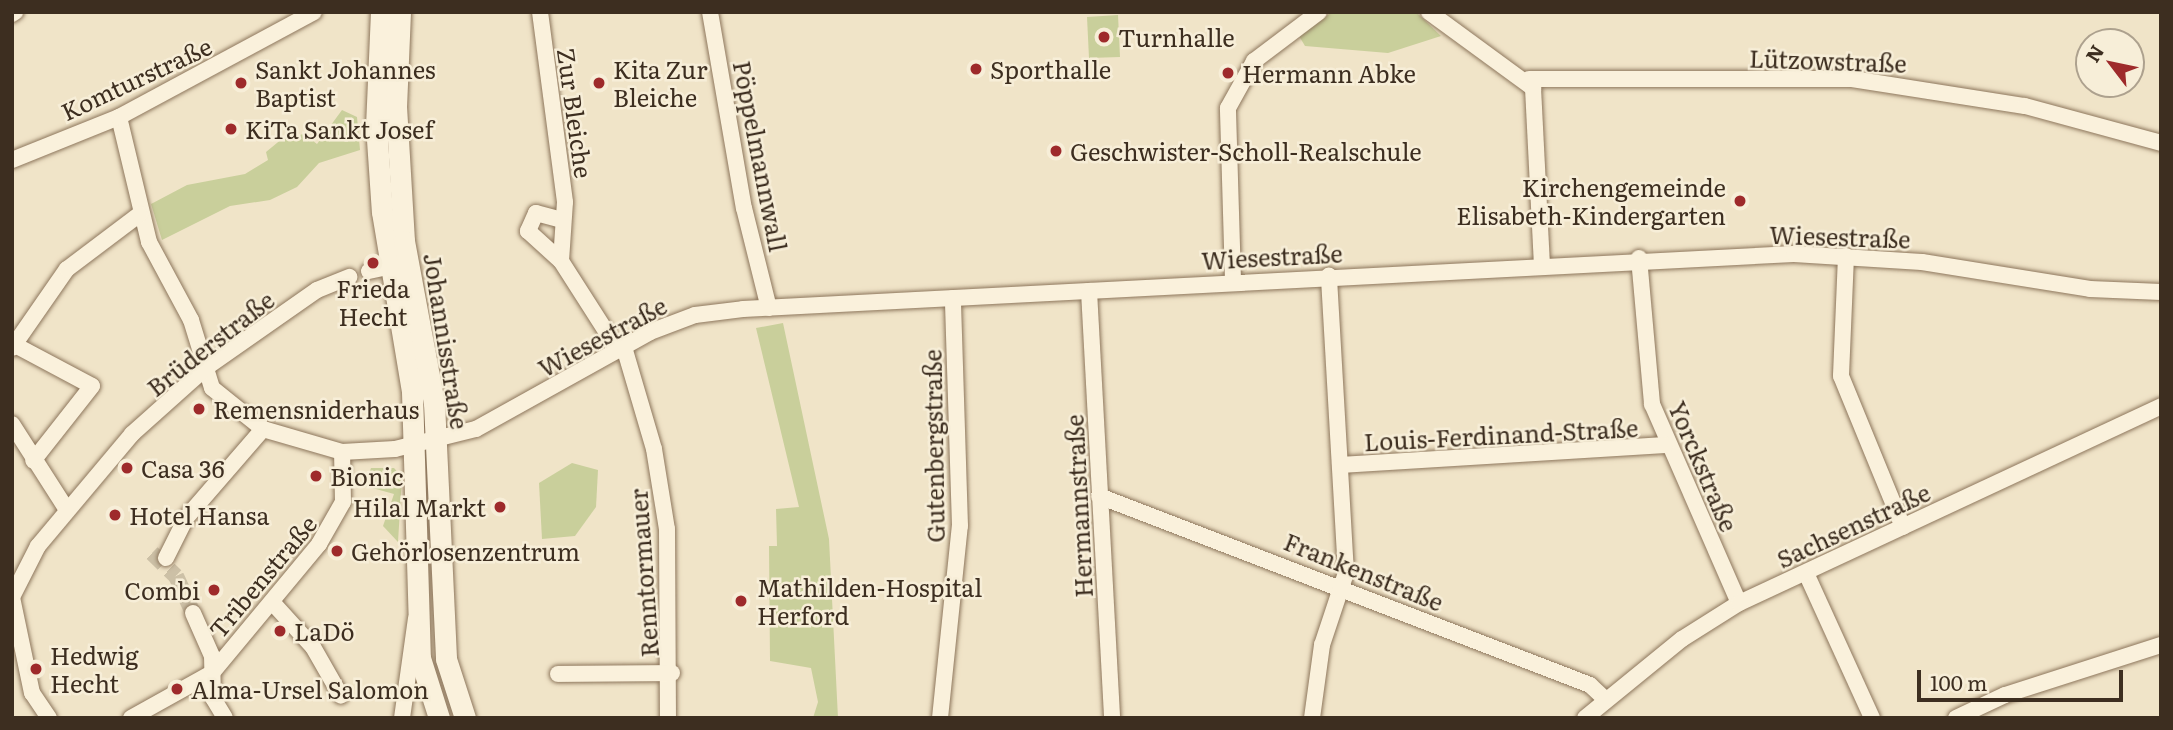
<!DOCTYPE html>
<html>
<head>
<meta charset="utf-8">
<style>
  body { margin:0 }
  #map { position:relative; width:2173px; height:730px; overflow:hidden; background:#f0e4c8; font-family:Literata,serif }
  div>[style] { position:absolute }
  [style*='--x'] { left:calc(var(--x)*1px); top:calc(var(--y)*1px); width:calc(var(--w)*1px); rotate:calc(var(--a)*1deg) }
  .green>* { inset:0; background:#c9cf9b }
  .street-tunnel>* { height:16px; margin-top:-8px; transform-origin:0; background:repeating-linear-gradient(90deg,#ccc0a6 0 16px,transparent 0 24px) }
  .roads { filter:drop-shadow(0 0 2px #8d765c) drop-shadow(0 0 2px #8d765c) }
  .street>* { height:16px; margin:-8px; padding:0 8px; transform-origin:8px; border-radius:8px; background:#faf1dc }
  .secondary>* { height:21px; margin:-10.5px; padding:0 10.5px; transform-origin:10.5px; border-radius:10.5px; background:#faf1dc }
  .dots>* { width:19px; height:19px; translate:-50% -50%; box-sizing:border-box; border:4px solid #f7eed8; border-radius:50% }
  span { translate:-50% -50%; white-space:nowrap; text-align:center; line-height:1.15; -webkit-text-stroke:5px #f7eed8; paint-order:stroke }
  .poi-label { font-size:24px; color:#3d2e20 }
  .left { translate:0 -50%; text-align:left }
  .right { translate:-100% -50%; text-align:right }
  .street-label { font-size:24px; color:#3d2e20 }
  .frame { position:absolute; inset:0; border:14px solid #3d2e20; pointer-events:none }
  .north { position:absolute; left:2075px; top:28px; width:70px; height:70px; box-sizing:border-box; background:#f7eed8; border:2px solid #ada18e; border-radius:50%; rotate:302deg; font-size:19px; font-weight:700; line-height:28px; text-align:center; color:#3d2e20 }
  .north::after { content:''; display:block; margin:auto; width:24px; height:32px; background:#9e2a2b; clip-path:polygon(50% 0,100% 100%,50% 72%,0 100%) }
  .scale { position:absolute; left:1917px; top:670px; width:206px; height:32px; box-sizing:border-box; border:4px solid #3d2e20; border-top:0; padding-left:9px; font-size:21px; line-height:24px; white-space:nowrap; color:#3d2e20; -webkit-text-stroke:5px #f7eed8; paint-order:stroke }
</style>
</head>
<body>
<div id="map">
  <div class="green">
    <i style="clip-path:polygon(1332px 12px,1416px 12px,1441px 36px,1388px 53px,1305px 46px,1299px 36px)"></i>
    <i style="clip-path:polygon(1118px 15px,1120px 57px,1089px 58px,1087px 17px)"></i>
    <i style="clip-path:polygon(342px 110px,357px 117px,360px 150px,319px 163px,297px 187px,270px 200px,230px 206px,162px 240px,151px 204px,187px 185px,245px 174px,268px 160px,266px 152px,283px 138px,304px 134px,317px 144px)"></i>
    <i style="clip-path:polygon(783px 323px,829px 539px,838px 718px,813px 718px,818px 702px,811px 668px,770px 661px,769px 546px,777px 546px,776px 509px,799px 507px,756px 328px)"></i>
    <i style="clip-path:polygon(572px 463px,598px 470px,596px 507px,575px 536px,542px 539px,539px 483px)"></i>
    <i style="clip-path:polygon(371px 468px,394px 468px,402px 477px,398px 542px,383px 526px,394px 494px,365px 486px)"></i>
  </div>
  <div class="street-tunnel">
    <i style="--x:152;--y:553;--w:33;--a:44"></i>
    <i style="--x:176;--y:576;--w:41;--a:65.3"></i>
  </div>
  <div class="roads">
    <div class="street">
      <i style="--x:540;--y:12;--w:192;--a:82.5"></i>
      <i style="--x:565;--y:202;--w:59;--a:93.9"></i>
      <i style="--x:710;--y:12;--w:199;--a:80.2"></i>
      <i style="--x:744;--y:208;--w:103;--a:76"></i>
      <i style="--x:1429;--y:12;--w:129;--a:36.2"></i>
      <i style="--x:1533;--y:88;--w:176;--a:87.1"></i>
      <i style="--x:12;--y:14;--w:4;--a:-34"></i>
      <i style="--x:1529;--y:79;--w:323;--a:0"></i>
      <i style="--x:1852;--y:79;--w:175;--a:8.9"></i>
      <i style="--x:2025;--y:106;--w:141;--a:15.2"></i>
      <i style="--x:119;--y:117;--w:129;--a:76.5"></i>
      <i style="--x:149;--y:242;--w:89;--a:61.7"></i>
      <i style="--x:191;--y:320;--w:71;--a:72.8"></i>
      <i style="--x:212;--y:388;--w:65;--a:38.8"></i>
      <i style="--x:263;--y:429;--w:82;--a:16.2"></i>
      <i style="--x:342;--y:452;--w:53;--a:-3.2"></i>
      <i style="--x:395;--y:449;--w:83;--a:-13.9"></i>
      <i style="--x:476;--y:429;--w:199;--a:-29.1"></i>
      <i style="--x:650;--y:332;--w:48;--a:-20.7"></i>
      <i style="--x:695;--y:315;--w:48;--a:-7.1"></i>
      <i style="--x:743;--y:309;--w:1052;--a:-3"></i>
      <i style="--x:1794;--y:254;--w:128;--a:3.6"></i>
      <i style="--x:1922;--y:262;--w:170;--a:9.1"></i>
      <i style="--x:2090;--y:289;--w:71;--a:2.4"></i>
      <i style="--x:12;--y:160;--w:115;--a:-21.9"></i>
      <i style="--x:119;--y:117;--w:221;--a:-28.3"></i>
      <i style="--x:562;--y:220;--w:27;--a:-165"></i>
      <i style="--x:536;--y:213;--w:20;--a:114"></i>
      <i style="--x:528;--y:231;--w:45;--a:42.3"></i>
      <i style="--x:561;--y:261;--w:106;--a:57.4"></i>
      <i style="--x:1846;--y:256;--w:120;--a:92.4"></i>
      <i style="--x:1841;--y:376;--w:163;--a:67.7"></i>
      <i style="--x:1639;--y:258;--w:147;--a:84.9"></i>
      <i style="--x:1652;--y:404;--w:217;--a:66.4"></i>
      <i style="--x:369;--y:271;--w:19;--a:-12"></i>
      <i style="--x:1233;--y:280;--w:172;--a:-91.7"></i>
      <i style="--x:1228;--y:108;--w:54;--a:-61"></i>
      <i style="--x:1254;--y:61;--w:81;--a:-37"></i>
      <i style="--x:1089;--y:291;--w:428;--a:86.9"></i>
      <i style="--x:15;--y:345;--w:87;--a:28"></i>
      <i style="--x:92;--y:386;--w:95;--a:128.2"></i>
      <i style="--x:624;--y:347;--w:106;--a:73.6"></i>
      <i style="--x:654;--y:449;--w:81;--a:80.8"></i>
      <i style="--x:667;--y:529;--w:189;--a:89.7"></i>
      <i style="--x:12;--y:348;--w:96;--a:-55.2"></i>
      <i style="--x:67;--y:269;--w:91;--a:-37"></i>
      <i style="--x:12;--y:424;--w:102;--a:57.4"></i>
      <i style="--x:1340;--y:465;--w:326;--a:-3.5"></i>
      <i style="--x:1099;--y:496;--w:526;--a:21.05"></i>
      <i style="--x:1590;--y:685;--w:22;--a:43"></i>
      <i style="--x:166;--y:558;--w:45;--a:-63.4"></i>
      <i style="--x:186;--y:518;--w:118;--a:-49.1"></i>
      <i style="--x:1806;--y:573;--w:159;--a:65.5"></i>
      <i style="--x:272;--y:602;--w:61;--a:47.7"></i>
      <i style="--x:313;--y:647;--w:56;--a:60.3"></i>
      <i style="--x:193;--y:613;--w:47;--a:66.2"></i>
      <i style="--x:212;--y:656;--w:42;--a:88.6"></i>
      <i style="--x:213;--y:698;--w:23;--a:59"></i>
      <i style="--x:558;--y:674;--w:114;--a:-0.5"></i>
      <i style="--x:49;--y:718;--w:30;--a:-124"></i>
      <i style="--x:32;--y:693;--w:98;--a:-101.8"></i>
      <i style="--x:12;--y:597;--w:57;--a:-63"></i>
      <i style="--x:38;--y:546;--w:146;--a:-50"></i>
      <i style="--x:132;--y:434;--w:101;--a:-41.8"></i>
      <i style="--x:207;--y:367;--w:134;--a:-35"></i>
      <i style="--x:317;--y:290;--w:35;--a:-22"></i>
      <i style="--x:131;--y:718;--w:93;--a:-29.1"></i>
      <i style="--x:212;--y:673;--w:168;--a:-50.3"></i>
      <i style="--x:319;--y:544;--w:48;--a:-60.3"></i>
      <i style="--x:343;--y:502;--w:50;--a:-91.1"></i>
      <i style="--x:402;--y:718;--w:100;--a:-82"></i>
      <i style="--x:940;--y:718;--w:193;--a:-84.1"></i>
      <i style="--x:960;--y:526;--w:228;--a:-91.8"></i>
      <i style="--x:1312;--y:718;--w:74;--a:-82.2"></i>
      <i style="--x:1322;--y:645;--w:76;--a:-71.6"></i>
      <i style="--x:1346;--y:573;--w:298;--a:-93.3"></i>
      <i style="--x:1585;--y:718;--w:125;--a:-39.2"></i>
      <i style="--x:1682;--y:639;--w:67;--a:-32.3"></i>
      <i style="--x:1739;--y:603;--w:466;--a:-25"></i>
      <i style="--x:1956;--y:718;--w:54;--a:-25.1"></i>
      <i style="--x:2005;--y:695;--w:164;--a:-17.8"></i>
    </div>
    <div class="secondary">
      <i style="--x:381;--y:12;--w:113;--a:92.5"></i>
      <i style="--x:376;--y:125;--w:87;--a:86.1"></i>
      <i style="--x:382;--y:212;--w:182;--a:80.5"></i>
      <i style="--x:412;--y:392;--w:266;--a:88.3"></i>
      <i style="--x:420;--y:658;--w:63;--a:72.4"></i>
      <i style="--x:400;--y:12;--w:94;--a:92.4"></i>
      <i style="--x:396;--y:106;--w:135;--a:86.6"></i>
      <i style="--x:404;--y:241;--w:165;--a:79.5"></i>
      <i style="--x:434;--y:403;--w:256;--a:87.3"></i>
      <i style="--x:446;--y:659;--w:62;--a:72.1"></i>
    </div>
  </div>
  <div class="dots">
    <i style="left:1104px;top:37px;background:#9e2a2b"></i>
    <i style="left:976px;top:69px;background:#9e2a2b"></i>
    <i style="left:1228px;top:73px;background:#9e2a2b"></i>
    <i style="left:241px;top:83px;background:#9e2a2b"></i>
    <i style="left:599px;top:83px;background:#9e2a2b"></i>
    <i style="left:231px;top:129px;background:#9e2a2b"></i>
    <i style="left:1056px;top:151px;background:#9e2a2b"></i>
    <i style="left:1740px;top:201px;background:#9e2a2b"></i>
    <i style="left:373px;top:263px;background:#9e2a2b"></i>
    <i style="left:199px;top:409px;background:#9e2a2b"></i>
    <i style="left:127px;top:468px;background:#9e2a2b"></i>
    <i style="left:316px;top:476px;background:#9e2a2b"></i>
    <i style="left:500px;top:507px;background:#9e2a2b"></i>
    <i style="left:115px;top:515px;background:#9e2a2b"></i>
    <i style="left:337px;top:551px;background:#9e2a2b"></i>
    <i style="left:214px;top:590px;background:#9e2a2b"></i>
    <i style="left:741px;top:601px;background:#9e2a2b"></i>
    <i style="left:280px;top:631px;background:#9e2a2b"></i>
    <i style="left:36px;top:669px;background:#9e2a2b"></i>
    <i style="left:177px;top:689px;background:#9e2a2b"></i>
  </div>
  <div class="poi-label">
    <span class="left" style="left:1118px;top:37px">Turnhalle</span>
    <span class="left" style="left:255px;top:83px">Sankt Johannes<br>Baptist</span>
    <span class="left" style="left:613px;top:83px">Kita Zur<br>Bleiche</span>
    <span class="left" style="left:990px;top:69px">Sporthalle</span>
    <span class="left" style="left:1242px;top:73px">Hermann Abke</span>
    <span class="left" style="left:245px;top:129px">KiTa Sankt Josef</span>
    <span class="left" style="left:1070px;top:151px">Geschwister-Scholl-Realschule</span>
    <span class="right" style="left:1726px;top:201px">Kirchengemeinde<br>Elisabeth-Kindergarten</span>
    <span style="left:373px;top:302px">Frieda<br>Hecht</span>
    <span class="left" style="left:213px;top:409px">Remensniderhaus</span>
    <span class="left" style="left:141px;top:468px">Casa 36</span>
    <span class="left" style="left:330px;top:476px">Bionic</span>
    <span class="right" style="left:486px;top:507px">Hilal Markt</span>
    <span class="left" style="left:129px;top:515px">Hotel Hansa</span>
    <span class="left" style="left:351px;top:551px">Gehörlosenzentrum</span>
    <span class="left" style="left:757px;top:601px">Mathilden-Hospital<br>Herford</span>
    <span class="right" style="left:200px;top:590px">Combi</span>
    <span class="left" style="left:294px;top:631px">LaDö</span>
    <span class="left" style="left:50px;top:669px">Hedwig<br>Hecht</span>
    <span class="left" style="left:191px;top:689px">Alma-Ursel Salomon</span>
  </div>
  <div class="street-label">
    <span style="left:1828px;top:60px;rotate:2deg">Lützowstraße</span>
    <span style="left:136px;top:78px;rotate:-25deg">Komturstraße</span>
    <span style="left:576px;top:113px;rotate:82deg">Zur Bleiche</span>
    <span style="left:761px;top:156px;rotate:79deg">Pöppelmannwall</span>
    <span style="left:1840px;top:236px;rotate:2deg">Wiesestraße</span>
    <span style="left:1272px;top:256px;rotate:-3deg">Wiesestraße</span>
    <span style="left:602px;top:336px;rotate:-28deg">Wiesestraße</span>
    <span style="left:447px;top:341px;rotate:81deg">Johannisstraße</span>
    <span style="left:210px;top:343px;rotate:-38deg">Brüderstraße</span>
    <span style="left:1501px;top:434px;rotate:-3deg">Louis-Ferdinand-Straße</span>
    <span style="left:933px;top:446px;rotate:-91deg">Gutenbergstraße</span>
    <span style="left:1704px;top:466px;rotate:67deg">Yorckstraße</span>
    <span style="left:1078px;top:506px;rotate:-93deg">Hermannstraße</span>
    <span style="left:1853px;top:525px;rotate:-25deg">Sachsenstraße</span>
    <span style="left:1364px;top:571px;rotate:22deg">Frankenstraße</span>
    <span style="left:643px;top:573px;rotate:-94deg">Renntormauer</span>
    <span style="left:262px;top:576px;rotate:-50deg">Tribenstraße</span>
  </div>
  <div class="frame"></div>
  <div class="north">N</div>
  <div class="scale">100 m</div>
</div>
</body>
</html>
